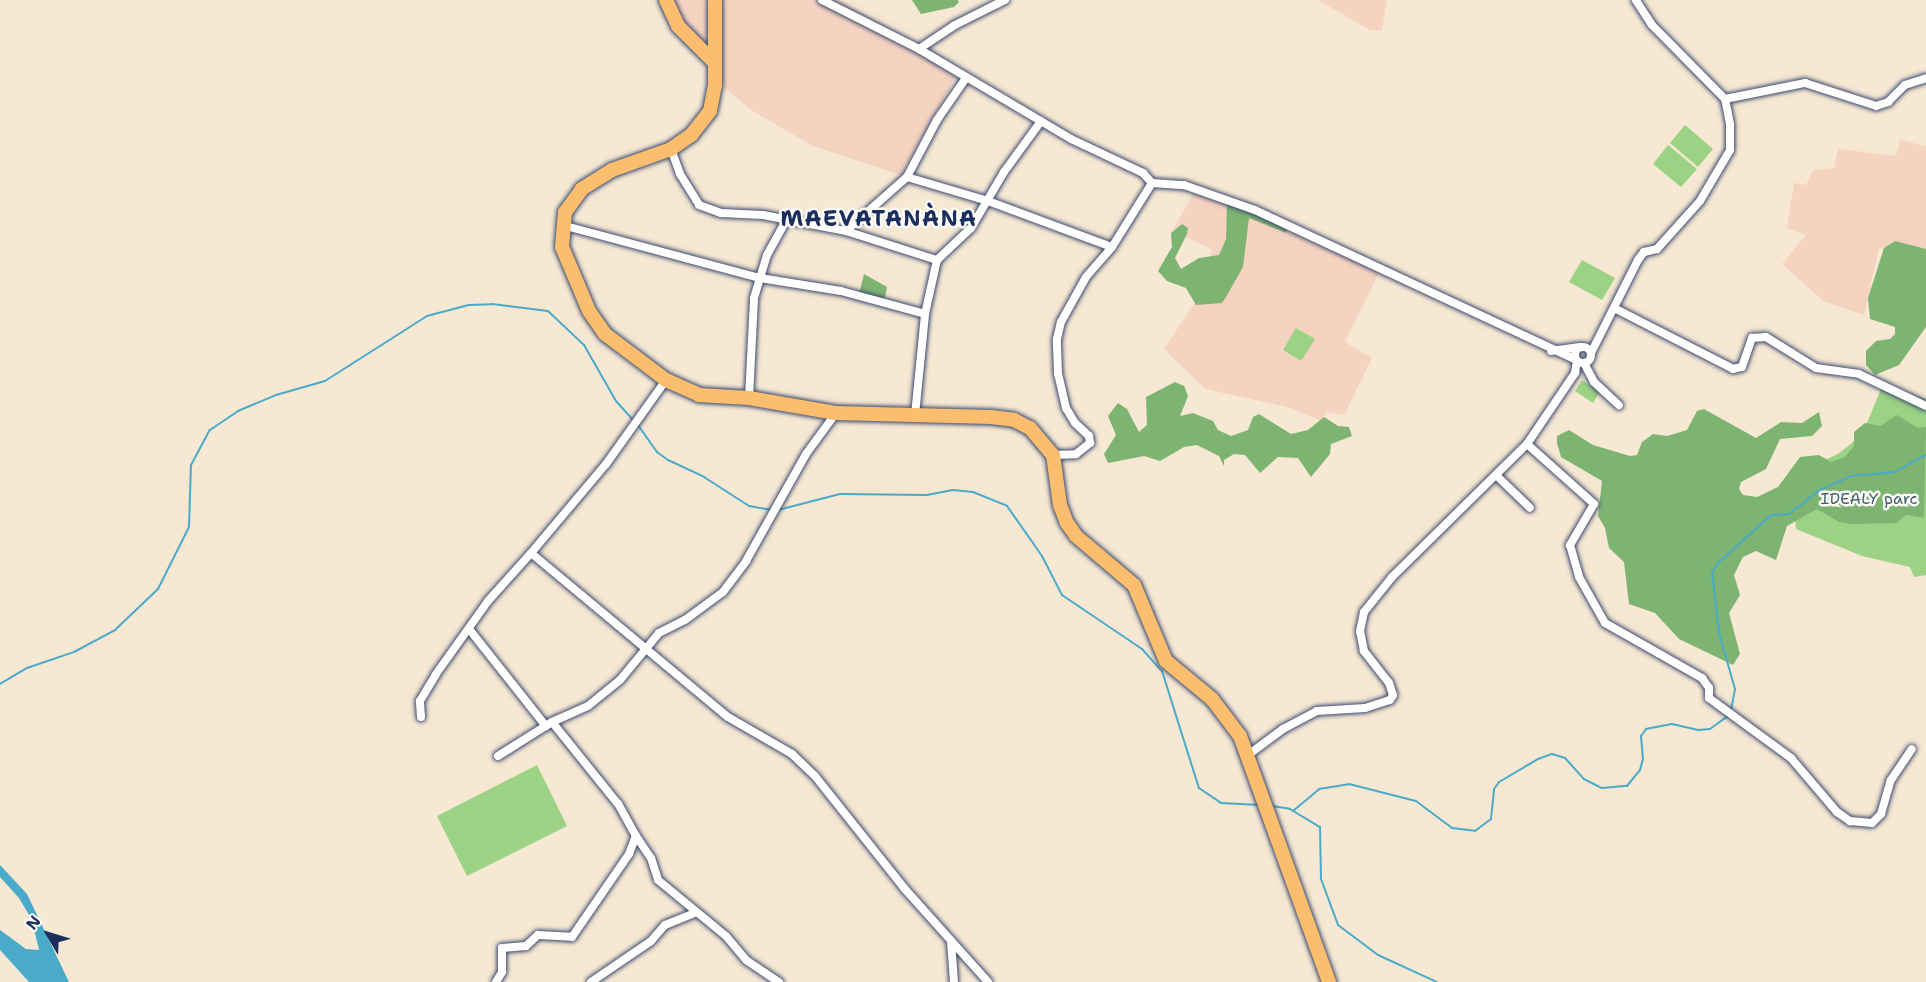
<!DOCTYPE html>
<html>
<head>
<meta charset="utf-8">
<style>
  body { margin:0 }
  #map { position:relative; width:1926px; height:982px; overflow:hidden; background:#f6e8d3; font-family:"Shantell Sans",sans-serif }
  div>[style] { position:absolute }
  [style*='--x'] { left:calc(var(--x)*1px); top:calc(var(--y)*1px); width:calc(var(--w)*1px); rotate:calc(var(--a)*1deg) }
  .built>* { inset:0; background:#f5d3c1 }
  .green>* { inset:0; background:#9cd284 }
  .forest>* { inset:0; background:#7db472 }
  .water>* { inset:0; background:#4aaac9 }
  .stream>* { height:2px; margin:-1px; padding:0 1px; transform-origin:1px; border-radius:1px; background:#4aaac9 }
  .roads { filter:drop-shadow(0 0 2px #3c4b70) drop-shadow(0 0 2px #3c4b70) }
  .minor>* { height:8px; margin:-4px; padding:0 4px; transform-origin:4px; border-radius:4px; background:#fff }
  .minor>.ring { margin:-4px; padding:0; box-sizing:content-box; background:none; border:8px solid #fff; border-radius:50% }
  .primary>* { height:14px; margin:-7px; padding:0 7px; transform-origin:7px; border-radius:7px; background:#fabe6e }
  span { translate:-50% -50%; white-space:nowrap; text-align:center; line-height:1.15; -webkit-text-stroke:5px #fdfcf7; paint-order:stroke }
  .park-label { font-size:16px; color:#426069 }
  .district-label { font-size:22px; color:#1b2f5e; font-weight:700; letter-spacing:1.5px }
  .north { position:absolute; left:18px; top:904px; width:60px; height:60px; -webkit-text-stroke:4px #fdfcf7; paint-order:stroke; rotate:308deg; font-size:16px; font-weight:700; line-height:24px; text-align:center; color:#1b2f5e }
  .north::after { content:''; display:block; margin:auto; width:21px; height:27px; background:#1b2f5e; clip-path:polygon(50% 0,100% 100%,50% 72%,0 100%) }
</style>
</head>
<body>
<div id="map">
  <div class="built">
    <i style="clip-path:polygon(657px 0,839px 0,960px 68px,901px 175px,813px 146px,751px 110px,724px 87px,721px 77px,690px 37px)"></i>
    <i style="clip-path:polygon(1318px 0,1387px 0,1382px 30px,1370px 30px)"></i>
    <i style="clip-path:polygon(1900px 140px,1926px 146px,1926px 255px,1879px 248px,1864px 315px,1823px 301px,1782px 264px,1806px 235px,1787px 228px,1794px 183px,1806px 185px,1813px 170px,1834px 168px,1838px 149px,1896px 156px)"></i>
    <i style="clip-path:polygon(1198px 186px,1383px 265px,1345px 342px,1372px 358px,1344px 415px,1326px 412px,1322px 421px,1287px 407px,1205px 389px,1164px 349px,1197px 299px,1212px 249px,1172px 231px)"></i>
  </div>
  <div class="green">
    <i style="clip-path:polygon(1685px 125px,1713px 149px,1698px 167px,1670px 143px)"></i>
    <i style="clip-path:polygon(1668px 145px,1697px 169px,1681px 187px,1653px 164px)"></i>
    <i style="clip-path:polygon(1582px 260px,1615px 278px,1602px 300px,1569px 282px)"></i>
    <i style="clip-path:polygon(1296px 328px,1315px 339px,1301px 361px,1283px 350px)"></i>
    <i style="clip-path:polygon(1582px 380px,1600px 392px,1593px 403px,1575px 391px)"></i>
    <i style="clip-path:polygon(1883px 384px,1926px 399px,1926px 575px,1914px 577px,1910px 567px,1862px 556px,1796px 529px,1793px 492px,1816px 464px,1838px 454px,1862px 435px)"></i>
    <i style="clip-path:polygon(537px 765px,567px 826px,467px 876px,437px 816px)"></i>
  </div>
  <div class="forest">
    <i style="clip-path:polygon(912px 0,958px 0,959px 2px,954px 7px,921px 14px)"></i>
    <i style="clip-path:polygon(1227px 204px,1288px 225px,1286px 233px,1249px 218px,1243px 267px,1226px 297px,1222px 303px,1196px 305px,1186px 288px,1167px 281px,1158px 271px,1172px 247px,1171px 233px,1182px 224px,1188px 228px,1187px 234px,1175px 258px,1181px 269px,1199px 258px,1219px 255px,1226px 239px)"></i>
    <i style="clip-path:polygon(1895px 241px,1926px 249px,1926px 327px,1899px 365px,1875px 375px,1866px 365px,1866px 351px,1876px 341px,1890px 339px,1895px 334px,1895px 327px,1870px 319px,1868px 298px,1884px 248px)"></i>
    <i style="clip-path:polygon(864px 274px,887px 287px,884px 302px,859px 294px)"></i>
    <i style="clip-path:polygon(1175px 382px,1184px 386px,1188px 396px,1180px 416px,1193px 413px,1213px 421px,1218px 430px,1231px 436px,1248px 430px,1253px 417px,1259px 414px,1291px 434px,1308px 430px,1324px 417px,1338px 426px,1349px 427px,1352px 436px,1331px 444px,1330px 454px,1311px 477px,1298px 458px,1278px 457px,1260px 473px,1245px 455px,1234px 454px,1224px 460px,1224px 466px,1219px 456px,1197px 445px,1184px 447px,1160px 461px,1144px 456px,1108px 463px,1104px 454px,1116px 435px,1108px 416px,1118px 403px,1127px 409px,1139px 432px,1147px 425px,1146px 397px)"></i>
    <i style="clip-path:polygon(1704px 409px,1756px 438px,1781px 422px,1802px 423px,1819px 412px,1822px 426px,1812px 436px,1780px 439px,1766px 469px,1741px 482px,1739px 489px,1743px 495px,1757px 497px,1778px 487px,1800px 457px,1819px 455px,1831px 462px,1845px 457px,1854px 446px,1854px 432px,1865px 423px,1880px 426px,1897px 415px,1918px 428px,1926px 427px,1924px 518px,1906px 515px,1896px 523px,1853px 524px,1839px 522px,1817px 509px,1787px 526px,1776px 560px,1756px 551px,1743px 557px,1734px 575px,1740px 595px,1729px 613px,1740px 654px,1733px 665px,1679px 639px,1655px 613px,1629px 604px,1624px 562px,1609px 548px,1605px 528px,1598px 516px,1602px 481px,1561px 457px,1557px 443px,1557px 436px,1569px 430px,1593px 445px,1630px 456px,1637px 455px,1642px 442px,1653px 434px,1667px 436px,1687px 430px,1697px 411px)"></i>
  </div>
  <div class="water">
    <i style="clip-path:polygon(0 865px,27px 894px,69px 982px,29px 982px,0 950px,0 930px,26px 949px,39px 950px,32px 920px,19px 898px,0 877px)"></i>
  </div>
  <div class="stream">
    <i style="--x:638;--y:425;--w:33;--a:55"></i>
    <i style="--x:657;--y:452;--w:14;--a:36"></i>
    <i style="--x:668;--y:460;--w:40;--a:25"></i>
    <i style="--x:704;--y:477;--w:54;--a:32.8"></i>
    <i style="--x:749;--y:506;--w:23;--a:10"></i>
    <i style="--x:778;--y:510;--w:64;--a:-14.5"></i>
    <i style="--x:840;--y:494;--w:87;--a:0.7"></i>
    <i style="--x:927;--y:495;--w:26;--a:-11"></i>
    <i style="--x:953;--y:490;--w:20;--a:6"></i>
    <i style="--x:973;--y:492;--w:37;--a:22"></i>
    <i style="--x:1007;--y:506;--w:61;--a:55"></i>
    <i style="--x:1042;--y:556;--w:44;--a:62.9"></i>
    <i style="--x:1062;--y:595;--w:97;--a:34"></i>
    <i style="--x:1142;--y:649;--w:30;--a:48"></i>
    <i style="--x:1162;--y:671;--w:123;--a:72.5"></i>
    <i style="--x:1199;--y:788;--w:27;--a:34"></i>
    <i style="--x:1221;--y:803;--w:39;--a:3"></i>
    <i style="--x:0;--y:684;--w:31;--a:-31"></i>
    <i style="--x:27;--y:668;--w:50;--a:-18.8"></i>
    <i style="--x:74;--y:652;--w:47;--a:-28.2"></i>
    <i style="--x:115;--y:630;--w:59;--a:-43.6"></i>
    <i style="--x:158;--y:589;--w:69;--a:-63.4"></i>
    <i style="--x:189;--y:527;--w:62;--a:-88.2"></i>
    <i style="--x:191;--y:465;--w:40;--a:-62"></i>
    <i style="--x:210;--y:430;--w:34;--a:-34"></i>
    <i style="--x:238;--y:411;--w:41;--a:-22.8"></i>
    <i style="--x:276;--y:395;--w:51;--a:-15.9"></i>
    <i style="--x:325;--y:381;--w:121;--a:-32.5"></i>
    <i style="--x:427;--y:316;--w:43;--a:-14.7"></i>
    <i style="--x:469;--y:305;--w:23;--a:-2"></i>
    <i style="--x:492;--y:304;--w:56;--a:7.1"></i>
    <i style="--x:548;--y:311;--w:50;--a:43.4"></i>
    <i style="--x:584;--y:345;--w:64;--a:60.3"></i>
    <i style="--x:616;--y:401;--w:27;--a:48"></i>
    <i style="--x:1731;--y:710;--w:21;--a:-79"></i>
    <i style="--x:1735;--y:689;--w:58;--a:-105.9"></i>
    <i style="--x:1719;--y:633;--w:60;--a:-96.7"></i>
    <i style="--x:1712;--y:573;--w:12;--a:-59"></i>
    <i style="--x:1718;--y:563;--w:72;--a:-42.2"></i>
    <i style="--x:1771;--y:515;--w:18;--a:-3"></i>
    <i style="--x:1789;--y:514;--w:37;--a:-38"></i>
    <i style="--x:1818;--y:491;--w:37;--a:-24"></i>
    <i style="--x:1852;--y:476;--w:43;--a:-5.3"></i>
    <i style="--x:1895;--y:472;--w:35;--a:-29"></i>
    <i style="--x:1272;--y:806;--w:18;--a:9"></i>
    <i style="--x:1290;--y:809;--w:35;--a:31"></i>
    <i style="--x:1320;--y:827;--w:52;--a:88.9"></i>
    <i style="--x:1321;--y:879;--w:49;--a:69.7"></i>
    <i style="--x:1338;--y:925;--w:50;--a:36.9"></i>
    <i style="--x:1378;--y:955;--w:65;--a:24.6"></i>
    <i style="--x:1293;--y:811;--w:34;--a:-40"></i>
    <i style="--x:1319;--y:789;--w:30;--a:-9"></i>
    <i style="--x:1349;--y:784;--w:69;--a:14.2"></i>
    <i style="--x:1416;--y:801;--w:45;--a:36.9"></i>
    <i style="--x:1452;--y:828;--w:23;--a:7"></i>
    <i style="--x:1475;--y:831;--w:20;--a:-37"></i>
    <i style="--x:1491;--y:819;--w:30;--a:-84"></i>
    <i style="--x:1494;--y:789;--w:9;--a:-54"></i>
    <i style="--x:1499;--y:782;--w:45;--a:-30.5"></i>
    <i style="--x:1538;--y:759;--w:15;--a:-20"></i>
    <i style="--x:1552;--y:754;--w:14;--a:17"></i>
    <i style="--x:1565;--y:758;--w:28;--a:48"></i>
    <i style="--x:1584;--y:779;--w:20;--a:27"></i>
    <i style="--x:1602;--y:788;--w:25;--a:-5"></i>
    <i style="--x:1627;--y:786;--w:21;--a:-51"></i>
    <i style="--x:1640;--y:770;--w:11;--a:-75"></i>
    <i style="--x:1643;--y:759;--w:23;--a:-95"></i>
    <i style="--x:1641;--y:736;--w:9;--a:-54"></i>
    <i style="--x:1646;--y:729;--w:26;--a:-11"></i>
    <i style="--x:1672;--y:724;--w:27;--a:13"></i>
    <i style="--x:1698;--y:730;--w:12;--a:-5"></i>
    <i style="--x:1710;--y:729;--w:24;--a:-36"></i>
  </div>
  <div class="roads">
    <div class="minor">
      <i style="--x:822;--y:0;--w:109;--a:26.8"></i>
      <i style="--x:919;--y:49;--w:177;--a:30.6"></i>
      <i style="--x:1071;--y:139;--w:80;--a:25.3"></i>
      <i style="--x:1143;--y:173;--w:13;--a:48"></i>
      <i style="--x:1152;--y:183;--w:32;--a:4"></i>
      <i style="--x:1184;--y:185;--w:75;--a:19.4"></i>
      <i style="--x:1255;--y:210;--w:354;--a:25"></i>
      <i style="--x:919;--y:49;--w:43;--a:-33.7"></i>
      <i style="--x:955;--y:25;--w:56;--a:-26.6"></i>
      <i style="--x:1725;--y:99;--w:82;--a:-11.3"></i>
      <i style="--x:1805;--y:83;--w:75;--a:17.9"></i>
      <i style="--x:1876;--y:106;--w:13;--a:-18"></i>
      <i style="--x:1888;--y:102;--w:24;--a:-45"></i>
      <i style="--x:1905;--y:85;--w:22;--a:-18"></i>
      <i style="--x:671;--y:149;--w:27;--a:70"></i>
      <i style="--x:680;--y:174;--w:36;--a:58"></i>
      <i style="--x:699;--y:205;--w:23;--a:20"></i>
      <i style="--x:721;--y:213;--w:42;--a:2.7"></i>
      <i style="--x:763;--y:215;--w:85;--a:10.9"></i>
      <i style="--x:846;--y:231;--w:96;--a:17.7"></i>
      <i style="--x:937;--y:260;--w:47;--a:-43.3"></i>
      <i style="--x:971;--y:228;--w:65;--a:-59.5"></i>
      <i style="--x:1004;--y:172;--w:63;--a:-54"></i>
      <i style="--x:907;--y:177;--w:84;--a:16.5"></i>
      <i style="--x:988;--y:201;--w:132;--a:20.4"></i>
      <i style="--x:1112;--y:247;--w:75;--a:-58"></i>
      <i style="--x:562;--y:225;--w:205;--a:15"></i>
      <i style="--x:760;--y:278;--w:82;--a:9.1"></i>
      <i style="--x:841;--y:291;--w:87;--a:15.3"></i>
      <i style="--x:846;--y:231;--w:81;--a:-41.5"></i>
      <i style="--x:907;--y:177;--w:64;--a:-62.2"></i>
      <i style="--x:937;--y:120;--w:51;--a:-55.4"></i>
      <i style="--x:1616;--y:309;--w:131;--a:27.1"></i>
      <i style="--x:1733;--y:369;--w:9;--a:-13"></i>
      <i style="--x:1742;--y:367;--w:31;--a:-71"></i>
      <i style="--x:1752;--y:338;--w:14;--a:-4"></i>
      <i style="--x:1766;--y:337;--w:59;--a:31.8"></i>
      <i style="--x:1816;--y:368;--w:43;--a:7.9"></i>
      <i style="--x:1859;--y:374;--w:74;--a:25.5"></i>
      <i class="ring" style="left:1575px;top:347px;width:8px;height:8px"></i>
      <i style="--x:1551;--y:351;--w:29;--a:-8"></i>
      <i style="--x:1591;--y:353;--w:104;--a:-63.2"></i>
      <i style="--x:1638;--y:260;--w:10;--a:-53"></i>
      <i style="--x:1644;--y:252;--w:13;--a:-13"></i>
      <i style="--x:1657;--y:249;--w:64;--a:-48.1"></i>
      <i style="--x:1700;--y:201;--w:59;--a:-59.5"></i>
      <i style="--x:1730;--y:150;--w:26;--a:-90"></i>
      <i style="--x:1730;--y:124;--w:25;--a:-101"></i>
      <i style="--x:1725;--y:99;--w:104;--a:-134.6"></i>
      <i style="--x:1652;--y:25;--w:30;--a:-123"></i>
      <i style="--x:1584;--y:363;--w:21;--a:62"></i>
      <i style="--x:1594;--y:382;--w:34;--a:43"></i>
      <i style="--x:666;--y:380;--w:103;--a:125.5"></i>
      <i style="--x:606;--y:464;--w:116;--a:130.1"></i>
      <i style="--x:531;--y:553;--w:256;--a:39.8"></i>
      <i style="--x:728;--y:717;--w:74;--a:30"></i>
      <i style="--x:792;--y:754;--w:32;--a:44"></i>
      <i style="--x:815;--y:776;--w:143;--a:51.5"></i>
      <i style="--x:904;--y:888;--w:126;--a:48.2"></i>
      <i style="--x:749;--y:398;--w:100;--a:-87.1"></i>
      <i style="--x:754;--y:298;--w:45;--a:-73.2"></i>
      <i style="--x:767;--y:255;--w:39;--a:-61"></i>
      <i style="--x:915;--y:415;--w:101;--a:-84.3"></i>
      <i style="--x:925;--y:314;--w:55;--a:-77.5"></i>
      <i style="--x:1527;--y:444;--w:90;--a:41.8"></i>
      <i style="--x:1594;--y:504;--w:48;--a:120.3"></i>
      <i style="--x:1570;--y:545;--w:33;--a:74"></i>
      <i style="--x:1579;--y:577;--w:53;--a:60.5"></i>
      <i style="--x:1605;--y:623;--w:112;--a:29.6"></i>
      <i style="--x:1702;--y:678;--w:12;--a:55"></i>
      <i style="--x:1709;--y:688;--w:10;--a:90"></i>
      <i style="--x:1709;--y:698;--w:102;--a:36.2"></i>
      <i style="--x:1791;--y:758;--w:71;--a:49.6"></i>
      <i style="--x:1837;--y:812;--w:16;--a:35"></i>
      <i style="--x:1850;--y:821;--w:22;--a:5"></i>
      <i style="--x:1872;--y:823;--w:13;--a:-45"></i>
      <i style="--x:1881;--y:814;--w:35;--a:-74"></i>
      <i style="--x:1891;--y:780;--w:37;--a:-56"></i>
      <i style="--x:1053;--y:455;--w:23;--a:-2"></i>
      <i style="--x:1076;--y:454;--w:18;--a:-38"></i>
      <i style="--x:1090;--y:443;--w:7;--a:-98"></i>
      <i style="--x:1089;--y:436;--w:19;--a:-137"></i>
      <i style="--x:1075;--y:423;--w:17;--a:-121"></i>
      <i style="--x:1066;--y:408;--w:35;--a:-103"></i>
      <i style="--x:1058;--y:374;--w:35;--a:-92"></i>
      <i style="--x:1057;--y:339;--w:17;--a:-77"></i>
      <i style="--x:1061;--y:322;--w:51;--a:-60.9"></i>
      <i style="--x:1086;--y:277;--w:40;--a:-49"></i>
      <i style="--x:1496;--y:475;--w:47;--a:44.1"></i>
      <i style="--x:469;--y:629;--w:124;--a:51.6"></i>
      <i style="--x:421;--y:717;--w:16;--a:-94"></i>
      <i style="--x:420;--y:701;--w:31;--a:-59"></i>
      <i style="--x:436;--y:674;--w:90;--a:-54.5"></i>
      <i style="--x:488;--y:601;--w:64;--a:-48.1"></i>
      <i style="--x:1248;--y:755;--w:44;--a:-36.6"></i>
      <i style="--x:1283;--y:729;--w:38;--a:-28"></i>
      <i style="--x:1317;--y:711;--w:48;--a:-3.6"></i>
      <i style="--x:1365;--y:708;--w:26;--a:-18"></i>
      <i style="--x:1390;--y:700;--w:6;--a:-59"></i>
      <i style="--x:1393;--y:695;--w:13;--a:-108"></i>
      <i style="--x:1389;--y:683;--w:41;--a:-128"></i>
      <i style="--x:1364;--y:651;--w:20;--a:-101"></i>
      <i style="--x:1360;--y:631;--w:19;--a:-78"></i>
      <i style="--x:1364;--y:612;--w:45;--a:-51.3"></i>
      <i style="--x:1392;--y:577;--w:190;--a:-44.6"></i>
      <i style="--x:1527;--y:444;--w:86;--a:-55.9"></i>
      <i style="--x:1575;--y:373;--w:12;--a:-81"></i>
      <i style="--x:498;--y:756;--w:64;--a:-32.2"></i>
      <i style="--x:552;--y:722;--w:39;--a:-24"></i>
      <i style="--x:588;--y:706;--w:41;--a:-39.1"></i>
      <i style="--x:620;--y:680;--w:61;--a:-50.3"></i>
      <i style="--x:659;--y:633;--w:29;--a:-27"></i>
      <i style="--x:685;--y:620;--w:47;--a:-36.4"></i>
      <i style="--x:723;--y:592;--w:39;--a:-53"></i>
      <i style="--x:746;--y:561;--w:123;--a:-60.7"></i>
      <i style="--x:806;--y:454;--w:51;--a:-53.8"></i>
      <i style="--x:636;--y:836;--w:27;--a:56"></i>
      <i style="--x:651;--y:858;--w:23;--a:72"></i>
      <i style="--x:658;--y:880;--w:88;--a:39.5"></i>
      <i style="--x:726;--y:936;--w:31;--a:50"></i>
      <i style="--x:746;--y:960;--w:40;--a:34"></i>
      <i style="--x:951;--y:941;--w:41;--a:85.8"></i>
      <i style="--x:496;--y:982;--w:12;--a:-59"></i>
      <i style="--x:502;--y:972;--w:24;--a:-90"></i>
      <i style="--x:502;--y:948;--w:24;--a:-5"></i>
      <i style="--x:526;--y:946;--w:16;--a:-43"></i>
      <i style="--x:538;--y:935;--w:34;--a:3"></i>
      <i style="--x:572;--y:937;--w:101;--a:-55.5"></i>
      <i style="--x:629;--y:854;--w:19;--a:-69"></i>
      <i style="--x:636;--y:836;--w:37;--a:-119"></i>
      <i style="--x:618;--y:804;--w:105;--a:-128.8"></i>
      <i style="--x:591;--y:982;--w:73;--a:-34.3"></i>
      <i style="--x:651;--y:941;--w:21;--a:-49"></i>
      <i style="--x:665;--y:925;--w:31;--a:-22"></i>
    </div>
    <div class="primary">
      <i style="--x:666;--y:0;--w:29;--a:65"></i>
      <i style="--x:678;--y:26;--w:49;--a:45"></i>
      <i style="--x:715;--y:0;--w:85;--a:90"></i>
      <i style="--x:715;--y:85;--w:26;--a:101"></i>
      <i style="--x:710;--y:111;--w:31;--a:128"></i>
      <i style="--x:691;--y:135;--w:24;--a:145"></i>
      <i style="--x:671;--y:149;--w:63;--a:160.4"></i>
      <i style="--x:612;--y:170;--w:36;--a:148"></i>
      <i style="--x:582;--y:189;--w:29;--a:126"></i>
      <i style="--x:565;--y:212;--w:35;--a:95"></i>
      <i style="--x:562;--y:247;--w:69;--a:67.1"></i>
      <i style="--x:589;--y:311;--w:28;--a:55"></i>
      <i style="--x:605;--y:334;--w:76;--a:37"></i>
      <i style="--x:666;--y:380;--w:36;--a:24"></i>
      <i style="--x:699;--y:395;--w:50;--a:3.4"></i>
      <i style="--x:749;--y:398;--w:88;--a:9.8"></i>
      <i style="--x:836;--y:413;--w:155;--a:1.5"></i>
      <i style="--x:991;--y:417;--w:23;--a:7"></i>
      <i style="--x:1014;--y:420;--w:18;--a:27"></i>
      <i style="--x:1030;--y:428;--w:35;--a:50"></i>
      <i style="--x:1053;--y:455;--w:50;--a:82"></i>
      <i style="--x:1060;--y:505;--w:19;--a:69"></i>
      <i style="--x:1067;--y:523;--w:16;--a:55"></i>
      <i style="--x:1076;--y:536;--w:76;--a:40.2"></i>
      <i style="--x:1134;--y:585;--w:82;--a:67.2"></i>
      <i style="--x:1166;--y:661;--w:60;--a:39.6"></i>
      <i style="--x:1212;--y:699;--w:46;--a:52.9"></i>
      <i style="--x:1240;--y:736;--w:262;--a:70.1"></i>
    </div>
  </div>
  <div class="park-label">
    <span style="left:1869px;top:499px">IDEALY parc</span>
  </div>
  <div class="district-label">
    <span style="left:879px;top:219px">MAEVATANÀNA</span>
  </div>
  <div class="north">N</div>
</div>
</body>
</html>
